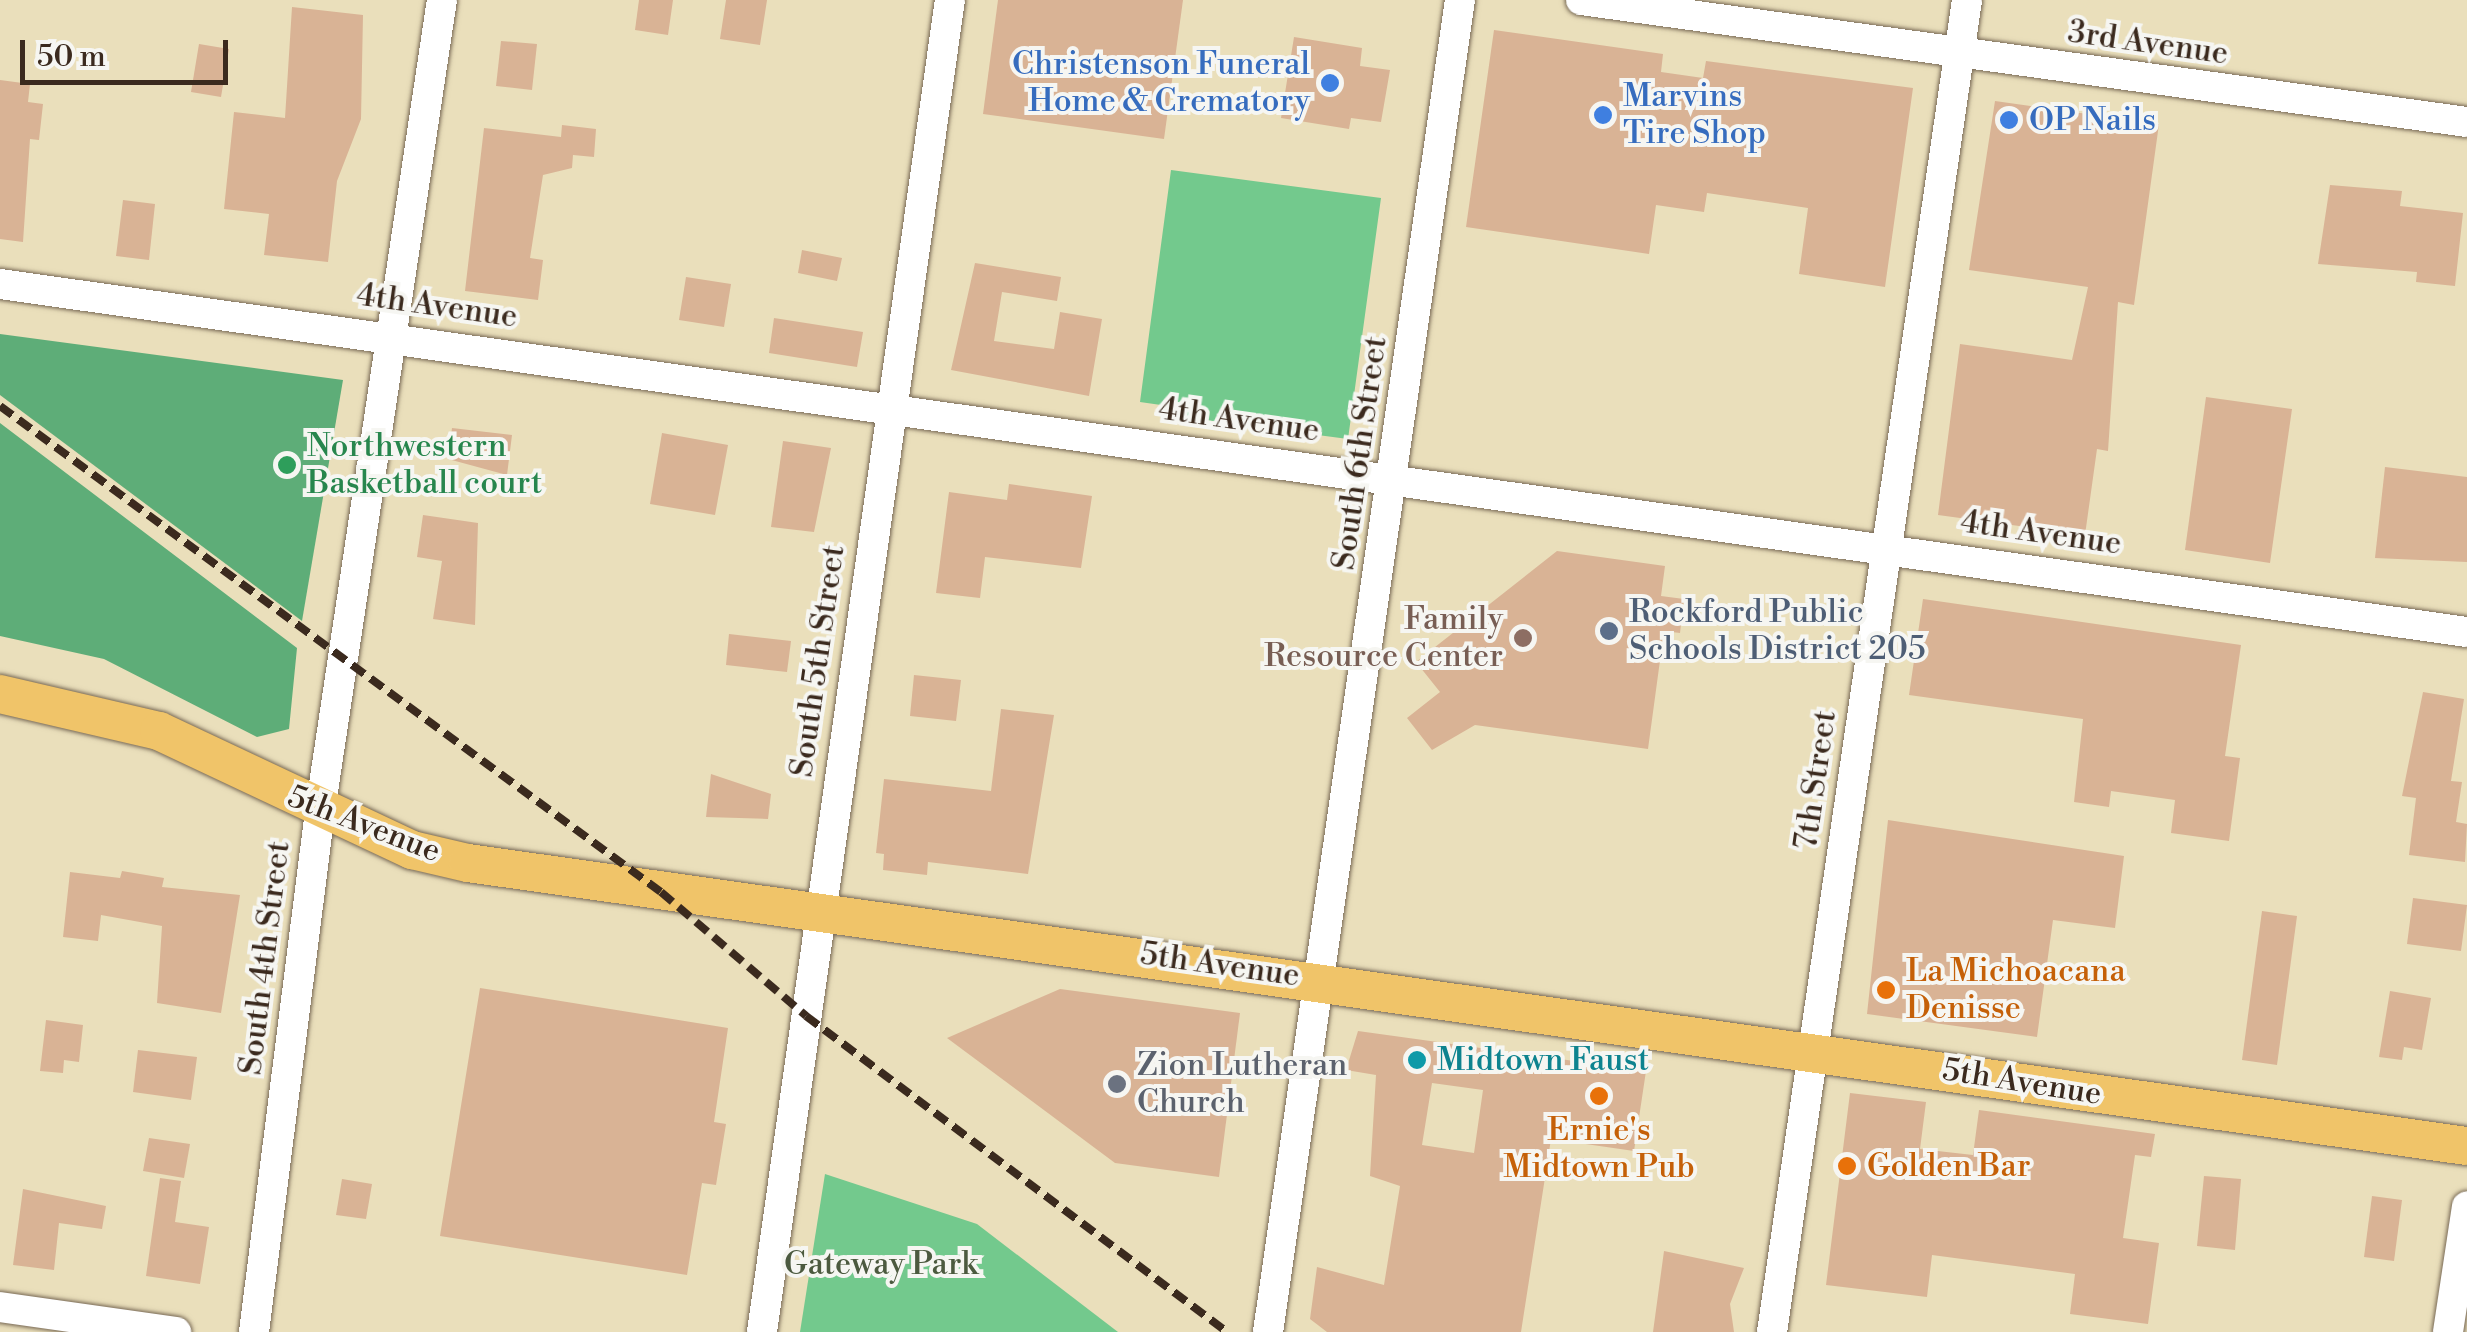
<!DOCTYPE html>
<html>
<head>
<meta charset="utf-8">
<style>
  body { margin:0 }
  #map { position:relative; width:2467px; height:1332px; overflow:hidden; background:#eadfbb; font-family:"Libre Bodoni",serif }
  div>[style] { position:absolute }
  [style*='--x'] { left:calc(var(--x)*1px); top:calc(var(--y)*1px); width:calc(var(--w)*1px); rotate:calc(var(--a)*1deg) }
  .green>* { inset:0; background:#73c98d }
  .forest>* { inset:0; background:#5ead78 }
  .building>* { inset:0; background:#d9b395 }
  .roads { filter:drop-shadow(0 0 2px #786955) drop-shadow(0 0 2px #786955) }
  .minor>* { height:30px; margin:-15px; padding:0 15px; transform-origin:15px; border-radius:15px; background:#fff }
  .major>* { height:38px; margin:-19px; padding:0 19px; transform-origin:19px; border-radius:19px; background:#f0c469 }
  .rail>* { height:8px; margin-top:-4px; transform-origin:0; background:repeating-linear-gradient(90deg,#3b2a1e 0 15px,transparent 0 23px) }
  .dots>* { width:28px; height:28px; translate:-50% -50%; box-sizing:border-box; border:5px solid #f6f6f2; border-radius:50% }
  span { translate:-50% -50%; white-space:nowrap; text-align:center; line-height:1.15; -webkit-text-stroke:8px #f6f6f2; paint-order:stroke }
  .street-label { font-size:32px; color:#3b2a1e }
  .shop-label { font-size:32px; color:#366cbe }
  .right { translate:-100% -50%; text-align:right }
  .left { translate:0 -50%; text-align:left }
  .leisure-label { font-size:32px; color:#27864d }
  .service-label { font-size:32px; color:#4e5e75 }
  .education-label { font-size:32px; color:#785e54 }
  .food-label { font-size:32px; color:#c56008 }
  .culture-label { font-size:32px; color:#0d838f }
  .worship-label { font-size:32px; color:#5b616d }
  .park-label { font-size:32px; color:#4c5a3f }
  .scale { position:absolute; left:20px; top:40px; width:208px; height:45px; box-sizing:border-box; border:5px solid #3b2a1e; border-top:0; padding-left:12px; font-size:30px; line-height:35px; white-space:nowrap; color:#3b2a1e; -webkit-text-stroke:8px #f6f6f2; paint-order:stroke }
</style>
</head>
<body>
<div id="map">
  <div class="green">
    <i style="clip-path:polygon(1171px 170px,1381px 198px,1348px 439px,1160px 414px,1161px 405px,1140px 402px)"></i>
    <i style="clip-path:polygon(825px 1174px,977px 1224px,1118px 1332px,800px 1332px)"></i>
  </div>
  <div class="forest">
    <i style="clip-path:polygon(0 334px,343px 380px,302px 621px,0 395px)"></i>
    <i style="clip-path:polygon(0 423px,297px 648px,289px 729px,257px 737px,104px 659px,0 636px)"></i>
  </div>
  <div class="building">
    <i style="clip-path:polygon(639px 0,673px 0,668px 35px,635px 30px)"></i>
    <i style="clip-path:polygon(726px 0,767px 0,760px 45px,720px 39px)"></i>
    <i style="clip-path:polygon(998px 0,1183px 0,1164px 139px,983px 114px)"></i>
    <i style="clip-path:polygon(292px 7px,363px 15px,361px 119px,337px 181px,328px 262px,264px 255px,269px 214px,224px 209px,234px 112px,285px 118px)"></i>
    <i style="clip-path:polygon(1494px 30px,1663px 54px,1661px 72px,1703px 78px,1706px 61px,1913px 88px,1885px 287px,1799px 274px,1808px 208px,1707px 193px,1704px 212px,1656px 205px,1649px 254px,1466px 227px)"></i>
    <i style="clip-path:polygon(1294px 37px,1362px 48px,1360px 66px,1390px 70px,1381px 122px,1351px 118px,1349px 129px,1281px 118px)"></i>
    <i style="clip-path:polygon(501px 41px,537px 44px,532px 90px,496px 86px)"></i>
    <i style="clip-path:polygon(199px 44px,229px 49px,221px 97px,191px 92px)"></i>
    <i style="clip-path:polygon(0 80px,30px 84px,28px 102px,43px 104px,39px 140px,30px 139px,23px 242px,0 239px)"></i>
    <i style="clip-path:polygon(1995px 101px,2159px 124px,2134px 305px,2118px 302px,2108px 451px,2097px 449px,2085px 535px,1938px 515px,1960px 344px,2072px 360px,2088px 287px,1969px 270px)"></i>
    <i style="clip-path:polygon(562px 125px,596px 129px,594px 157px,573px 155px,572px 168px,543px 175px,530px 258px,543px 260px,538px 300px,465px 291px,484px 128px,561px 137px)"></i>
    <i style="clip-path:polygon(2330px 185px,2402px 191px,2400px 206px,2463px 213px,2455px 286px,2416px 282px,2417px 272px,2318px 264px)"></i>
    <i style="clip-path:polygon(123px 200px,155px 204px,149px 260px,116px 256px)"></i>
    <i style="clip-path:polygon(802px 250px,842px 258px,837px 281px,798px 273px)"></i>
    <i style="clip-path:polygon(975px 263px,1061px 277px,1057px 301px,1002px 292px,994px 341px,1054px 349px,1060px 312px,1102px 319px,1089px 396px,951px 370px)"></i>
    <i style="clip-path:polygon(686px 277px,731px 284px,724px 327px,679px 320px)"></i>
    <i style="clip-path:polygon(774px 318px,863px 332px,857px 367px,769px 353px)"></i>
    <i style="clip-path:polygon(2206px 397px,2292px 409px,2270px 563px,2185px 550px)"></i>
    <i style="clip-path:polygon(452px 428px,512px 435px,507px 475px,448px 459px)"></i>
    <i style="clip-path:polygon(662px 433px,728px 445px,715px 515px,650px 504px)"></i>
    <i style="clip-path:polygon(783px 441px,831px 448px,814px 532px,771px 527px)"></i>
    <i style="clip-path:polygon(2385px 467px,2467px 477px,2467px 562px,2375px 558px)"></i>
    <i style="clip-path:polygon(1009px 484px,1092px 496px,1081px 568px,985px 557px,980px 598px,936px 593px,949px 492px,1007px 500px)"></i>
    <i style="clip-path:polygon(423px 515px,478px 523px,475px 625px,433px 619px,442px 561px,417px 557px)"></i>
    <i style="clip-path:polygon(1557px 551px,1665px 566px,1661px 596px,1684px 599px,1680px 633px,1664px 631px,1648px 749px,1475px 725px,1432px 750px,1407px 718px,1440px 692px,1416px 662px)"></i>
    <i style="clip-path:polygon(1923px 599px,2241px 645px,2225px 756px,2240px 758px,2229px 841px,2171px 833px,2175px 800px,2111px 791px,2109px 807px,2074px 802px,2083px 719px,1909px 695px)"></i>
    <i style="clip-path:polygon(729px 634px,791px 641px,787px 672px,726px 665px)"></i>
    <i style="clip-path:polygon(914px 675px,961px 680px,956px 721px,910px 716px)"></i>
    <i style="clip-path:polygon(2423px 692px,2464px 699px,2451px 781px,2462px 782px,2456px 822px,2467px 824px,2465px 862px,2409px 855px,2416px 798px,2402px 796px)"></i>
    <i style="clip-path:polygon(1001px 709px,1054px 715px,1028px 874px,928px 862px,927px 875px,883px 870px,884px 854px,876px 853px,884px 779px,991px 791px)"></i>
    <i style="clip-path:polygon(711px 774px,771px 794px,768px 819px,706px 817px)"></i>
    <i style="clip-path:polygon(1888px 820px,2124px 856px,2115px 928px,2053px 920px,2037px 1037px,1867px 1014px)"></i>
    <i style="clip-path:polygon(122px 871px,164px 878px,162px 887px,240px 895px,221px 1013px,157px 1003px,162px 926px,101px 915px,98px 941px,63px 937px,70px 872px,120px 878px)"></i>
    <i style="clip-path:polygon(2413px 898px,2467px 905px,2461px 951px,2407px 944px)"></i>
    <i style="clip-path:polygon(2262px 911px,2297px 916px,2277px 1065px,2242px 1060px)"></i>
    <i style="clip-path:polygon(480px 988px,728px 1028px,714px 1122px,726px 1124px,716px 1185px,702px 1183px,687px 1275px,440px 1236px)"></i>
    <i style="clip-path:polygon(1060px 989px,1240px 1013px,1219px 1177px,1115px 1163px,947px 1038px)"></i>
    <i style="clip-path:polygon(2390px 991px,2431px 998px,2422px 1050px,2404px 1047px,2402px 1060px,2379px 1057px)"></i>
    <i style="clip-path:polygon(46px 1020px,83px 1025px,79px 1062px,64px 1060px,63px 1073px,40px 1071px)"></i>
    <i style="clip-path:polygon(evenodd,1358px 1031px,1646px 1071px,1634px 1151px,1551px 1139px,1521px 1332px,1327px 1332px,1310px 1319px,1317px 1267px,1384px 1285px,1400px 1186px,1370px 1176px,1376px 1075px,1346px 1070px,1358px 1031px,1432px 1083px,1483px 1090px,1474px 1153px,1422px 1145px,1432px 1083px)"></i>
    <i style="clip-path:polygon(138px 1050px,197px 1057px,191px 1100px,133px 1092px)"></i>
    <i style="clip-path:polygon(1850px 1093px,1926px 1102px,1920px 1149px,1973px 1155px,1979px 1110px,2155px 1134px,2151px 1157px,2135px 1155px,2123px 1238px,2159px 1243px,2148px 1324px,2070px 1314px,2075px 1274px,1932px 1255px,1927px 1297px,1826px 1285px)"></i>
    <i style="clip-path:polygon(149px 1138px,190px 1144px,184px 1178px,143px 1171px)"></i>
    <i style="clip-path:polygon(2204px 1176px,2241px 1179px,2235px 1250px,2197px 1246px)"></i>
    <i style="clip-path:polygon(160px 1178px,181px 1181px,175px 1222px,209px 1227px,200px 1284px,146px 1276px)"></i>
    <i style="clip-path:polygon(342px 1179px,372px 1184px,366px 1219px,336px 1215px)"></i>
    <i style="clip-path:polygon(23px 1189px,106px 1206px,102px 1229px,59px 1223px,54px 1270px,13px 1265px)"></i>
    <i style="clip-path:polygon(2372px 1196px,2402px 1200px,2394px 1261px,2364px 1257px)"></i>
    <i style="clip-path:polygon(1664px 1251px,1744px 1268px,1730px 1304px,1734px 1332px,1653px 1332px)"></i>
  </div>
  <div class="roads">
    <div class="minor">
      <i style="--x:1581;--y:0;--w:894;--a:7.84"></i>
      <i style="--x:0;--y:284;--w:2491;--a:8.03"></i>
      <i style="--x:0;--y:1307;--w:178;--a:8.1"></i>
      <i style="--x:254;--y:1332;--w:525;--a:-82.78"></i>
      <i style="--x:320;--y:811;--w:820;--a:-81.45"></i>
      <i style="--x:762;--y:1332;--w:1345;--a:-81.97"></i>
      <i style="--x:1268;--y:1332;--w:1346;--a:-81.8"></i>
      <i style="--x:1772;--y:1332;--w:1346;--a:-81.67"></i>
      <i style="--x:2448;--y:1332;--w:127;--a:-81.4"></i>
    </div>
    <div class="major">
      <i style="--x:0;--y:694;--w:163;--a:13.1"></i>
      <i style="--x:159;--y:731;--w:280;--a:25.2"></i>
      <i style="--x:412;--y:850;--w:57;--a:13.1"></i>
      <i style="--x:468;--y:863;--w:2019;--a:8.06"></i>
    </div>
  </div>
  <div class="rail">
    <i style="--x:0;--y:406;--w:820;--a:36.33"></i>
    <i style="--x:661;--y:892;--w:191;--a:40.5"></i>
    <i style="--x:806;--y:1016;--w:526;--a:36.89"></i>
  </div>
  <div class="dots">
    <i style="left:1330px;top:83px;background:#3f7fe0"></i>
    <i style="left:1603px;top:115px;background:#3f7fe0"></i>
    <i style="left:2009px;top:120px;background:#3f7fe0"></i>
    <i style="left:287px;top:465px;background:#2e9e5b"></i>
    <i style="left:1609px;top:631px;background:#5c6f8a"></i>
    <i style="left:1523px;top:638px;background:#8d6e63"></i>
    <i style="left:1886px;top:990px;background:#e8710a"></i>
    <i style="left:1417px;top:1060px;background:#0f9aa8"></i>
    <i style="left:1117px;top:1084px;background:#6b7280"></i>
    <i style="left:1599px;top:1096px;background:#e8710a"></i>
    <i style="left:1847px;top:1166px;background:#e8710a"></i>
  </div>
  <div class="street-label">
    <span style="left:2148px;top:43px;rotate:8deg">3rd Avenue</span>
    <span style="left:437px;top:306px;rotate:8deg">4th Avenue</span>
    <span style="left:1239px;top:420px;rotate:8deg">4th Avenue</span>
    <span style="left:1360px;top:453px;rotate:-82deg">South 6th Street</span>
    <span style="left:2041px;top:533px;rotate:8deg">4th Avenue</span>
    <span style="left:818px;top:661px;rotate:-82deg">South 5th Street</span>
    <span style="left:1816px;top:780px;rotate:-82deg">7th Street</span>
    <span style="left:364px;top:824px;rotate:21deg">5th Avenue</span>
    <span style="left:265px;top:958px;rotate:-83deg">South 4th Street</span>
    <span style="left:1220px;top:965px;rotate:8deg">5th Avenue</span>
    <span style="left:2022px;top:1082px;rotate:9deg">5th Avenue</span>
  </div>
  <div class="shop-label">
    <span class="right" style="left:1310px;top:83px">Christenson Funeral<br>Home &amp; Crematory</span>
    <span class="left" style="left:1623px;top:115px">Marvins<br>Tire Shop</span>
    <span class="left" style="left:2029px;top:120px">OP Nails</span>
  </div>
  <div class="leisure-label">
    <span class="left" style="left:307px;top:465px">Northwestern<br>Basketball court</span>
  </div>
  <div class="service-label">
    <span class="left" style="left:1629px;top:631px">Rockford Public<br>Schools District 205</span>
  </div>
  <div class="education-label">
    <span class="right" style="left:1503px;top:638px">Family<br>Resource Center</span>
  </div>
  <div class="food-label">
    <span class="left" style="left:1906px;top:990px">La Michoacana<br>Denisse</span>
    <span style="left:1599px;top:1149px">Ernie's<br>Midtown Pub</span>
    <span class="left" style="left:1867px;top:1166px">Golden Bar</span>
  </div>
  <div class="culture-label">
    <span class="left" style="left:1437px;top:1060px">Midtown Faust</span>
  </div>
  <div class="worship-label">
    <span class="left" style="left:1137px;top:1084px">Zion Lutheran<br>Church</span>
  </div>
  <div class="park-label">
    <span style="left:881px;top:1264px">Gateway Park</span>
  </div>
  <div class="scale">50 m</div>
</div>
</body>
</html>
